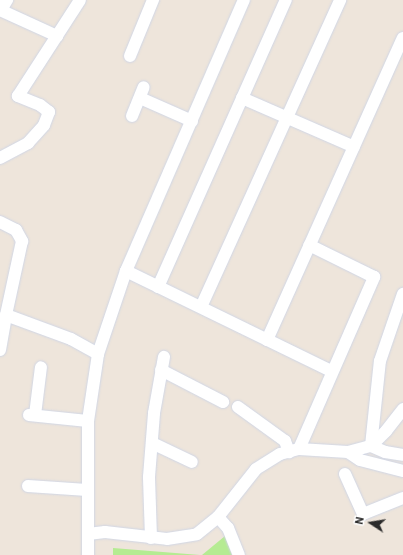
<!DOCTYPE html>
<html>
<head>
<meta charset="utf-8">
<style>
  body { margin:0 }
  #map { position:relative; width:403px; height:555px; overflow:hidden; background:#eee5db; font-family:Barlow,sans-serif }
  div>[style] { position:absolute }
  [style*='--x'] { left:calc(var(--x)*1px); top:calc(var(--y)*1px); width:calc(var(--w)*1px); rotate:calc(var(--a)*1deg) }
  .green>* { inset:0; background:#b5eb92 }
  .roads { filter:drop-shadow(0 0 1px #d0d6e5) drop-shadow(0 0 1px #d0d6e5) }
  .minor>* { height:12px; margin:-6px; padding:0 6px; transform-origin:6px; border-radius:6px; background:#fff }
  span { translate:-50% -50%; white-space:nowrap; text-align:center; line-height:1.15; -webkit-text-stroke:4px #fff; paint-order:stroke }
  .north { position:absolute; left:351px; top:503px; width:40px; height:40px; -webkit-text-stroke:3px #fff; paint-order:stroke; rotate:282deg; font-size:11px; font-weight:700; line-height:16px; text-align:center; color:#2b2b2b }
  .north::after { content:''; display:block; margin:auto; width:14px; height:18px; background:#2b2b2b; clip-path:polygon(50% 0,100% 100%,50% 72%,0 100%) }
</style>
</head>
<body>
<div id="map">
  <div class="green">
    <i style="clip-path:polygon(225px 536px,232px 555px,202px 555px)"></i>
    <i style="clip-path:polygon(113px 548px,200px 555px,113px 555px)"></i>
  </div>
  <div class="roads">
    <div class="minor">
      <i style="--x:0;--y:10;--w:63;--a:24.5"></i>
      <i style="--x:1;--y:10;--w:12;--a:-59"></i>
      <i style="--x:130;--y:56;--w:61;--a:-67.7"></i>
      <i style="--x:140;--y:98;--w:57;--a:23.9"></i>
      <i style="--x:242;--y:98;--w:122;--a:23.6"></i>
      <i style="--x:132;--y:116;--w:31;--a:-68"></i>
      <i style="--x:0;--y:158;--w:32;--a:-28"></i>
      <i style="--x:28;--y:143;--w:24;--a:-48"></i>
      <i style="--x:44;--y:125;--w:14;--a:-69"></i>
      <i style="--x:49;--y:112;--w:11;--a:-142"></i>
      <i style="--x:40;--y:105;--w:24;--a:-158"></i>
      <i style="--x:18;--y:96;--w:114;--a:-57.1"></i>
      <i style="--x:0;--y:222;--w:18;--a:27"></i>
      <i style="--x:16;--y:230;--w:13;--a:61"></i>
      <i style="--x:22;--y:241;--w:76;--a:102.2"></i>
      <i style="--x:6;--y:315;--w:69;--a:20.3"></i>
      <i style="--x:71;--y:339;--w:31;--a:29"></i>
      <i style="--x:126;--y:271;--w:228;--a:26"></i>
      <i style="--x:158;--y:287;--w:314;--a:-66"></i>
      <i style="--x:201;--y:307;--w:337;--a:-65.6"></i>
      <i style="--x:267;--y:340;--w:331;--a:-65.8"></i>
      <i style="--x:0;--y:350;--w:36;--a:-80"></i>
      <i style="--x:161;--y:370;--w:70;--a:27.3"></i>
      <i style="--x:238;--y:407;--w:58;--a:35.9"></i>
      <i style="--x:285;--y:441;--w:12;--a:70"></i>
      <i style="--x:29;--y:415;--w:59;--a:5.8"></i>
      <i style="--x:35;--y:415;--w:48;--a:-82.9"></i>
      <i style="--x:152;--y:443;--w:44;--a:25.4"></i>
      <i style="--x:371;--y:446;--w:85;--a:-84"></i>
      <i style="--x:380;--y:361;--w:71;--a:-71.1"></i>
      <i style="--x:371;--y:446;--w:15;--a:23"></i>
      <i style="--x:385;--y:452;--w:18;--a:9"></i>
      <i style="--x:299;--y:449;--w:188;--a:-66.4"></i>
      <i style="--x:374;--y:277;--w:72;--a:-153.8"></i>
      <i style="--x:348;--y:452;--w:14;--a:34"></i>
      <i style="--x:360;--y:460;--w:44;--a:14.3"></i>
      <i style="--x:345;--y:474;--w:44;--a:65.8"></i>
      <i style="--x:363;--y:514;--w:43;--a:-21.8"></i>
      <i style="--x:28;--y:486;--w:59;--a:3.9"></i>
      <i style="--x:218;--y:517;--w:15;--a:48"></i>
      <i style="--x:228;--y:528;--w:29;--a:68"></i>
      <i style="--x:88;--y:534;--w:17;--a:-7"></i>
      <i style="--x:105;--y:532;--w:62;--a:6.4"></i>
      <i style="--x:167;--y:539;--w:30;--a:-9"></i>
      <i style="--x:197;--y:534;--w:27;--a:-39"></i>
      <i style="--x:218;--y:517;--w:61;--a:-51.6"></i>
      <i style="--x:256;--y:469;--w:28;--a:-32"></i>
      <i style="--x:280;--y:454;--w:20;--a:-15"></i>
      <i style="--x:299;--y:449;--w:49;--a:3.5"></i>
      <i style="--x:348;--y:452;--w:24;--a:-15"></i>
      <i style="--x:371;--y:446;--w:21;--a:-45"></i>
      <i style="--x:386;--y:431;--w:28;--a:-52"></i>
      <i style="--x:151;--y:538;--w:61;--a:-91.9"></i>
      <i style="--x:149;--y:477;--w:64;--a:-85.5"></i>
      <i style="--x:154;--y:413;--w:57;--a:-79.9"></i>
      <i style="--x:88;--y:555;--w:134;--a:-90"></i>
      <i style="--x:88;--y:421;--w:68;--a:-81.5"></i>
      <i style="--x:98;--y:354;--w:88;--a:-71.4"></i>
      <i style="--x:126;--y:271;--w:296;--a:-66.5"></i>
    </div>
  </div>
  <div class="north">N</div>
</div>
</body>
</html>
